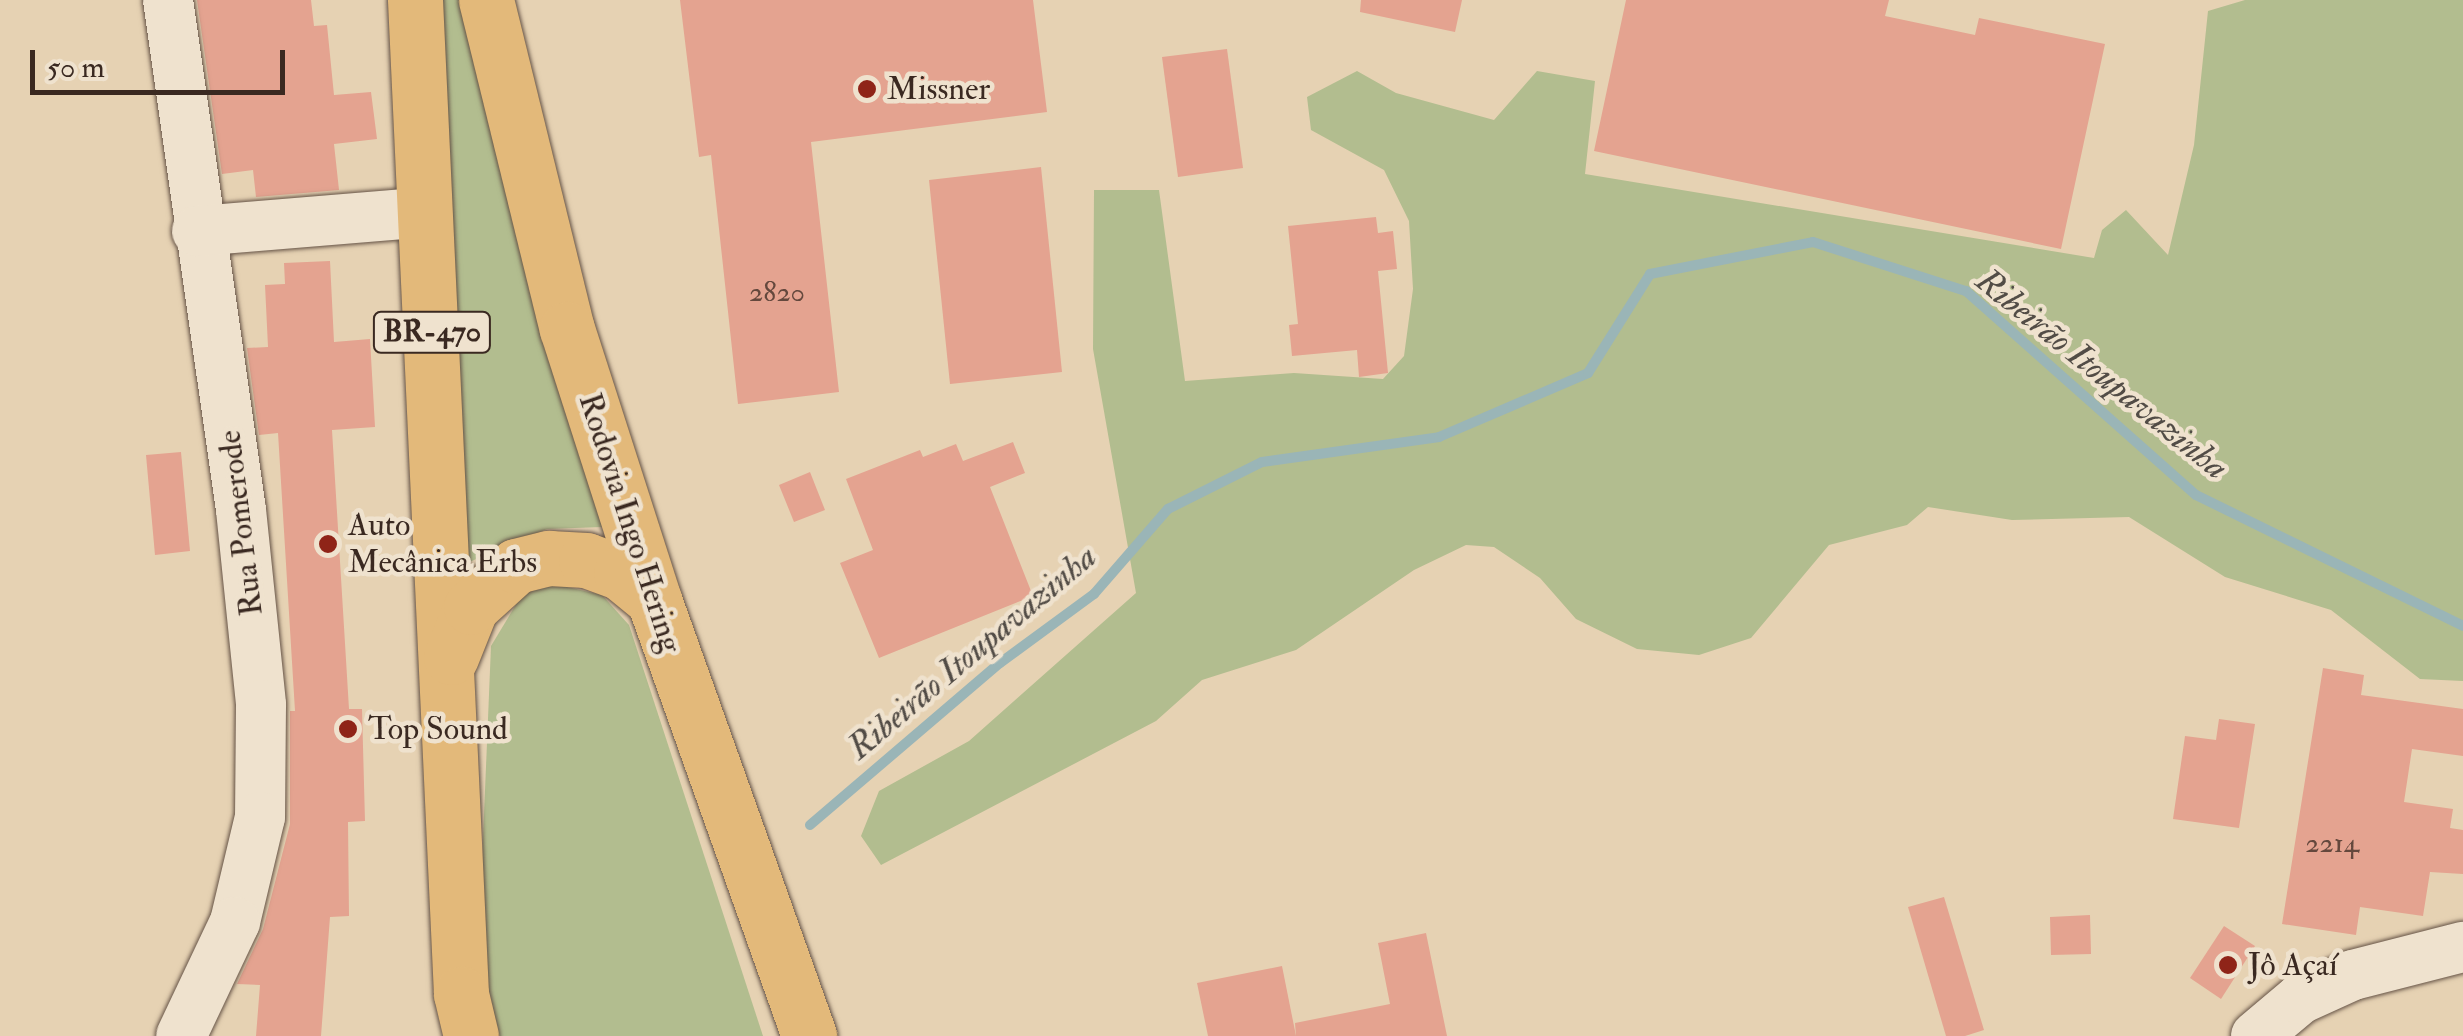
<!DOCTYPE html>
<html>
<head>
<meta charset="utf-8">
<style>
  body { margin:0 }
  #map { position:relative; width:2463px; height:1036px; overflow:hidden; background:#e6d2b3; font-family:"IM FELL Double Pica",serif }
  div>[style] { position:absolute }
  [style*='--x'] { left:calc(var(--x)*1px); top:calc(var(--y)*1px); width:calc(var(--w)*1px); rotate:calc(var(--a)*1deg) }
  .green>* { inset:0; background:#b2bd8f }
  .stream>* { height:10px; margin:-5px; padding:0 5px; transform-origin:5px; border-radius:5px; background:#9ab5b7 }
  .building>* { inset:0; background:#e4a390 }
  .roads { filter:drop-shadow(0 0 2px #655346) drop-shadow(0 0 2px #655346) }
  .minor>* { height:50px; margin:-25px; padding:0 25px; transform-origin:25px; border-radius:25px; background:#efe2ce }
  .highway>* { height:55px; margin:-27.5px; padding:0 27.5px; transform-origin:27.5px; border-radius:27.5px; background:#e3b97a }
  .dots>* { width:28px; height:28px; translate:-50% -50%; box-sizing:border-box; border:5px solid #efe2ce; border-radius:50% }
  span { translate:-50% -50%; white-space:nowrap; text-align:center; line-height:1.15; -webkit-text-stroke:9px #efe2ce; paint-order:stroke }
  .number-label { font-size:28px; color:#64483d }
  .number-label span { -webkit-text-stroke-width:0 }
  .shield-label span { padding:2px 8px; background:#efe2ce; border:2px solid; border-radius:8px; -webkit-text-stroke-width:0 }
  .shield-label { font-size:30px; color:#3a2921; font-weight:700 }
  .poi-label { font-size:32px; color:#3a2921 }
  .left { translate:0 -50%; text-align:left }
  .street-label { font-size:32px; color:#3a2921 }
  .water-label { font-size:35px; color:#524c46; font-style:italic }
  .scale { position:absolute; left:30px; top:50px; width:255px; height:45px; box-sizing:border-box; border:5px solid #3a2921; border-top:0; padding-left:12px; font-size:30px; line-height:35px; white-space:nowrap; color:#3a2921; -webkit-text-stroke:8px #efe2ce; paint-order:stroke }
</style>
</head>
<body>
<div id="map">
  <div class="green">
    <i style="clip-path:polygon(433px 0,468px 0,602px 527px,547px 529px,467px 563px)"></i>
    <i style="clip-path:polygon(2245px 0,2463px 0,2463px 681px,2420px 679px,2331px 610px,2225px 577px,2129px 517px,2012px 520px,1928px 507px,1907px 525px,1829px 545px,1751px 638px,1699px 655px,1637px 649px,1576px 619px,1540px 578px,1494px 547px,1466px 545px,1414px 570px,1296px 650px,1202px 680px,1156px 721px,881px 865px,861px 836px,879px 791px,969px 741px,1136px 593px,1093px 349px,1094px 190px,1159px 190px,1185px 381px,1294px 373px,1383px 379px,1404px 356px,1413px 289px,1409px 221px,1384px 170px,1311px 130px,1307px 97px,1357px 71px,1396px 93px,1494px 120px,1537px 71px,1595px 81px,1585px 174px,2094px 258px,2102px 230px,2126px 210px,2168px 255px,2194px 145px,2208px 11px)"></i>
    <i style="clip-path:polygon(550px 583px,602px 595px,629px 625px,763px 1036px,486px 1036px,477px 984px,491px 646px,526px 588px)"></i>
  </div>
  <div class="stream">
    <i style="--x:810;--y:825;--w:250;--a:-40.5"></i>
    <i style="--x:1000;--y:663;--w:117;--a:-36.3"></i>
    <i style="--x:1094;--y:594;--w:113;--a:-49"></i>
    <i style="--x:1168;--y:509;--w:105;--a:-26.6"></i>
    <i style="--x:1262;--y:462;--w:179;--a:-8"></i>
    <i style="--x:1439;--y:437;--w:162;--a:-23.2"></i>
    <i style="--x:1588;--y:373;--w:117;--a:-57.9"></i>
    <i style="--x:1650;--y:274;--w:166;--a:-11.1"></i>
    <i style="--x:1813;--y:242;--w:161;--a:17.8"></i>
    <i style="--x:1966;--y:291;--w:307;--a:41.6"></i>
    <i style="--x:2196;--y:495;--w:297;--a:26.1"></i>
  </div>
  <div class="building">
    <i style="clip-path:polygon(197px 0,311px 0,314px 26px,327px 25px,334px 95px,371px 92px,377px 139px,334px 144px,339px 190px,256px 197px,253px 170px,222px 174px)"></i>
    <i style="clip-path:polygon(680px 0,1033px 0,1047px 112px,811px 142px,839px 392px,738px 404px,711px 155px,699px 157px)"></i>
    <i style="clip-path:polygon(1361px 0,1462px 0,1455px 32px,1360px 12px)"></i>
    <i style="clip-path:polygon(1626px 0,1889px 0,1885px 16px,1975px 35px,1979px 18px,2105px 44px,2061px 249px,1594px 151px)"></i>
    <i style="clip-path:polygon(1227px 49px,1243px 168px,1178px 177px,1162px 57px)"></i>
    <i style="clip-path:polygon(1041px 167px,1062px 372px,950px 384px,929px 180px)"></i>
    <i style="clip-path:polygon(1376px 217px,1378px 233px,1393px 231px,1397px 269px,1378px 271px,1388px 373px,1359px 377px,1357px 350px,1292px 356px,1289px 325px,1298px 324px,1288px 226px)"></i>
    <i style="clip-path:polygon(330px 261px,334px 342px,370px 339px,375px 427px,332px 430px,349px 709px,362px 709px,365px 821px,348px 822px,349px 916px,330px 917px,321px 1036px,256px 1036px,260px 985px,237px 984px,263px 929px,290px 824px,290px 711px,295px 711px,278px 433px,259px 435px,247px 348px,268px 347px,265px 285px,285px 284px,284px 263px)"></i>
    <i style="clip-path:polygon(1013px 442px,1025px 473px,990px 487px,1033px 596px,879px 658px,840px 563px,873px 550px,846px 479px,920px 450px,923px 457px,956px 444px,963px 461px)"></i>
    <i style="clip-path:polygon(181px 452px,190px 551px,155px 555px,146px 455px)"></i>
    <i style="clip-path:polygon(810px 472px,825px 510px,794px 522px,779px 485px)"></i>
    <i style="clip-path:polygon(2323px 668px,2364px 675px,2361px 695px,2463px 709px,2463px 756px,2412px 749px,2404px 802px,2453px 809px,2450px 828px,2463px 830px,2463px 874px,2430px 872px,2423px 916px,2360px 907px,2356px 935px,2282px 924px)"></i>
    <i style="clip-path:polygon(2219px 719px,2255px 724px,2239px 828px,2173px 819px,2185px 736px,2216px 740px)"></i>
    <i style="clip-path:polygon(1944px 897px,1984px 1030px,1965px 1036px,1946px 1036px,1908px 907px)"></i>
    <i style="clip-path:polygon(2090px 915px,2091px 954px,2051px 955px,2050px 917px)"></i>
    <i style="clip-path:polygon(2224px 926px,2255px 946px,2221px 999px,2190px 978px)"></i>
    <i style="clip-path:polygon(1426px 933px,1447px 1036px,1296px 1036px,1295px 1023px,1390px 1004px,1378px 943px)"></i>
    <i style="clip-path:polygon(1282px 966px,1296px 1036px,1208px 1036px,1197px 983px)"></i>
  </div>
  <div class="roads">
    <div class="minor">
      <i style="--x:168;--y:0;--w:515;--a:81.85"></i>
      <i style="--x:241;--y:510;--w:196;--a:84.1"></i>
      <i style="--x:261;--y:705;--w:112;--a:90.5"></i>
      <i style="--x:260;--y:817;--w:108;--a:103.4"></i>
      <i style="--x:235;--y:922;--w:126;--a:115.3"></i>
      <i style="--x:197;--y:231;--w:230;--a:-4.7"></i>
      <i style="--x:2256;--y:1036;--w:57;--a:-40.1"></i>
      <i style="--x:2300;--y:999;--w:58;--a:-24.4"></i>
      <i style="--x:2353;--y:975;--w:114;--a:-14.3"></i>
    </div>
    <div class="highway">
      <i style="--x:415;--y:0;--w:995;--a:87.35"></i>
      <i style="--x:461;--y:994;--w:43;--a:76.6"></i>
      <i style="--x:486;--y:0;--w:339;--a:76.2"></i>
      <i style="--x:567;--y:329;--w:285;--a:72.2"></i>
      <i style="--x:654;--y:600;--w:463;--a:70.4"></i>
      <i style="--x:451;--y:657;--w:54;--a:-68.2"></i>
      <i style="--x:471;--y:607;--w:61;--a:-42.3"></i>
      <i style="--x:516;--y:566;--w:34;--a:-14"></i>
      <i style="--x:549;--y:558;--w:37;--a:3"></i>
      <i style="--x:586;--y:560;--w:37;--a:20"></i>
      <i style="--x:621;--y:573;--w:43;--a:39.3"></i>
    </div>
  </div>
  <div class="dots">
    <i style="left:867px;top:89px;background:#8f2418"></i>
    <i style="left:328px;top:544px;background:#8f2418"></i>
    <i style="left:348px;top:729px;background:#8f2418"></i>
    <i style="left:2228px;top:965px;background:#8f2418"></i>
  </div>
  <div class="number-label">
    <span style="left:777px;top:293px">2820</span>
    <span style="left:2332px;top:844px">2214</span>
  </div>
  <div class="shield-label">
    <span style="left:432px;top:332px">BR-470</span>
  </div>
  <div class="poi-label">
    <span class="left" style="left:887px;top:89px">Missner</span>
    <span class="left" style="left:348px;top:544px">Auto<br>Mecânica Erbs</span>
    <span class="left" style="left:368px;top:729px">Top Sound</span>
    <span class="left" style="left:2248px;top:965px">Jô Açaí</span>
  </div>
  <div class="street-label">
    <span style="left:241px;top:523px;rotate:-97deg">Rua Pomerode</span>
    <span style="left:630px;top:523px;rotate:72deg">Rodovia Ingo Hering</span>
  </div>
  <div class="water-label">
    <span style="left:2102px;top:374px;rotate:39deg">Ribeirão Itoupavazinha</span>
    <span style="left:972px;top:652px;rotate:-40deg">Ribeirão Itoupavazinha</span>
  </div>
  <div class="scale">50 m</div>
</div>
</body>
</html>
